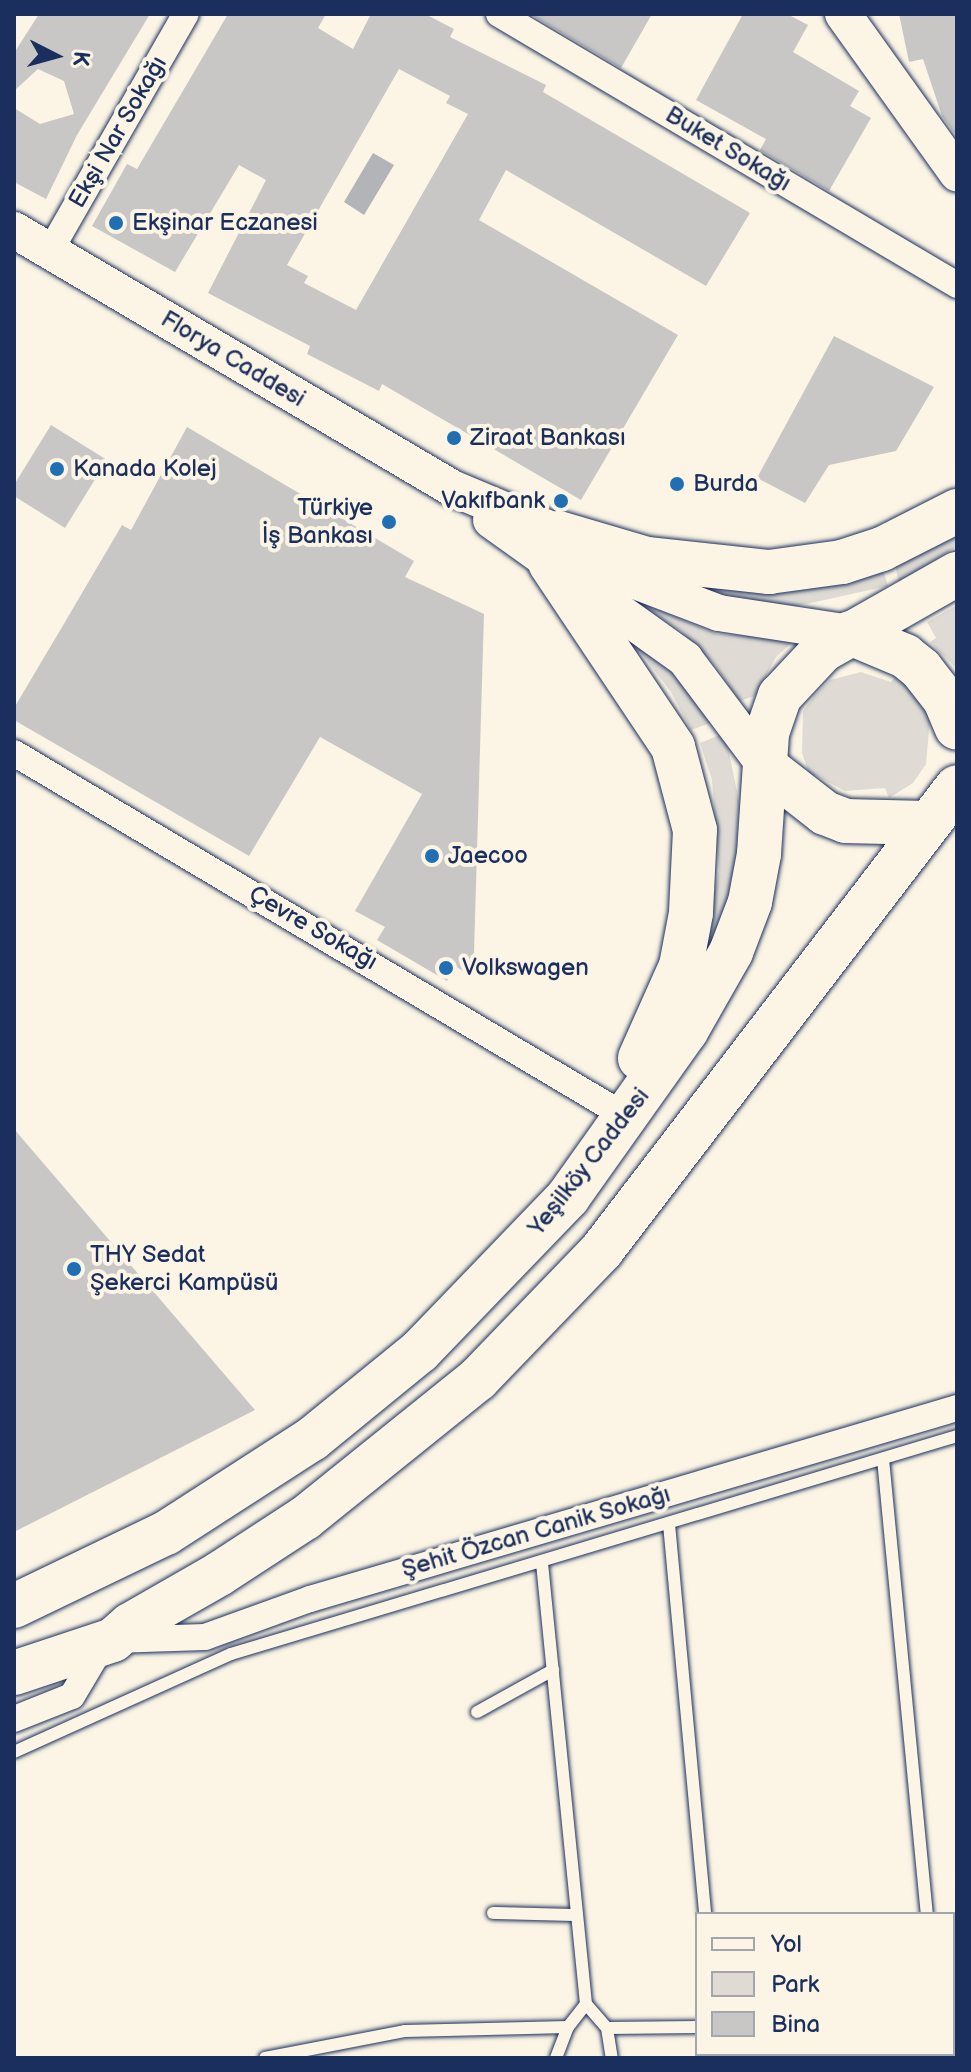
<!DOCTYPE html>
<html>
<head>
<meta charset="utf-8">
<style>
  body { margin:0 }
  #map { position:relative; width:971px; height:2072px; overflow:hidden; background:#fcf5e5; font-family:"Balsamiq Sans",sans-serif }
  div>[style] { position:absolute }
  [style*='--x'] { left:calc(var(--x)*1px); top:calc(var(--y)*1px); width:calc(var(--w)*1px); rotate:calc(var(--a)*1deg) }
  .green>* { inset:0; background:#dfdbd4 }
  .water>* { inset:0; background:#b2b4b8 }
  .building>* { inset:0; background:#c8c7c6 }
  .roads { filter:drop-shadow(0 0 2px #1b2f5e) drop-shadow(0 0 2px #1b2f5e) }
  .lane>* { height:12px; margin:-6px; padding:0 6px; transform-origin:6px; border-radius:6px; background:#fcf5e5 }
  .street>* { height:26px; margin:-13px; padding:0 13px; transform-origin:13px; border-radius:13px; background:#fcf5e5 }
  .secondary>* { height:36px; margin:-18px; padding:0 18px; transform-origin:18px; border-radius:18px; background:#fcf5e5 }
  .highway>* { height:44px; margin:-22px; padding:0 22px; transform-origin:22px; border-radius:22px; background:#fcf5e5 }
  .dots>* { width:22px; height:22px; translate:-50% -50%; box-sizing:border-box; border:4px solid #fcf5e5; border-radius:50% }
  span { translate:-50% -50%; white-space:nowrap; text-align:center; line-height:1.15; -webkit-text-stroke:8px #fcf5e5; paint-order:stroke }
  .street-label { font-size:24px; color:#1b2f5e }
  .poi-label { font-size:24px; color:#1b2f5e }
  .left { translate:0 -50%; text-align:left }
  .right { translate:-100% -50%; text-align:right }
  .frame { position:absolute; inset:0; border:16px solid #1b2f5e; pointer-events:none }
  .legend { position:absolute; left:695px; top:1912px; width:260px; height:144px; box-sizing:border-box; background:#fcf5e5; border:2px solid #a2a6af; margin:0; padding:10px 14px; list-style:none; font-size:24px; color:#1b2f5e }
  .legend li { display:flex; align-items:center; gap:16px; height:40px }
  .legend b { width:40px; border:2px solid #a2a6af }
  .north { position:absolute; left:16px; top:16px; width:80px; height:80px; -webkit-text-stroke:6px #fcf5e5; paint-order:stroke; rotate:96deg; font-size:22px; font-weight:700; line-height:32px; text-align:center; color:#1b2f5e }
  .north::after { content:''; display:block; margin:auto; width:28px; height:36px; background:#1b2f5e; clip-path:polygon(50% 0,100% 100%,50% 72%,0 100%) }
</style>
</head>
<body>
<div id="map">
  <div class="green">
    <i style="clip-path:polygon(957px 528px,957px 546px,899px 582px,894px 562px)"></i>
    <i style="clip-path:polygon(882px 567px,888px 586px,797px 606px,752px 607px,663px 580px)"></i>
    <i style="clip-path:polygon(629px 598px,717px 634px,796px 639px,776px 657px,755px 696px,739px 701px,716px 666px,680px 630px)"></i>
    <i style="clip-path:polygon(957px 605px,957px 669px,930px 642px,936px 638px,927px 622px)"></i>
    <i style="clip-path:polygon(622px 628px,645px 637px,718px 720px,691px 730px,671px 692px)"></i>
    <i style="clip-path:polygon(861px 672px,891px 682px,897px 674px,922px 698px,930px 719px,926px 764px,913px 783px,889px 798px,885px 788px,845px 791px,815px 775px,811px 779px,802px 753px,803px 711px,816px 694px,830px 680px)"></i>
    <i style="clip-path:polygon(725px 733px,739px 801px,736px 874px,726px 914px,699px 967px,719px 871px,712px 780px,700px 743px)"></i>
  </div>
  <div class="water">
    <i style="clip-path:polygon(373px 153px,394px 165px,364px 215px,344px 202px)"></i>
  </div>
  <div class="building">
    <i style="clip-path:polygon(39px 14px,150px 14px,77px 135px,46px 199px,14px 182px,14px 108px,40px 124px,74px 114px,64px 81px,38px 69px,14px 91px,14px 53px)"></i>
    <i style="clip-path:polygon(evenodd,228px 14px,326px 14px,318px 28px,353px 49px,371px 14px,425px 14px,454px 29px,450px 37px,546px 85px,543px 92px,750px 213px,706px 286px,506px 170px,479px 220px,678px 335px,581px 500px,382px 384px,379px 391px,307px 354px,310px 346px,208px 293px,266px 180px,239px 165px,175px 272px,92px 226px,127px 164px,137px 169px,228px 14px,399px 69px,450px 96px,446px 103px,468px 114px,356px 310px,304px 283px,308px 276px,287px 265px,399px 69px)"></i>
    <i style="clip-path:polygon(530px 14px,652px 14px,621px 68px)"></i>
    <i style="clip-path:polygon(743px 14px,787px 14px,808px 25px,793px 52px,859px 91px,850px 106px,871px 118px,829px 191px,760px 150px,766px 139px,696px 100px)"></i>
    <i style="clip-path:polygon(899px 14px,957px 14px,957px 137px,942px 116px,923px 59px,909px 62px)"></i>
    <i style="clip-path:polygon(834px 336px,934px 387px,896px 451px,829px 465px,805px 503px,757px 478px)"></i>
    <i style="clip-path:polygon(51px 425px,107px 460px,65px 528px,14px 496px,14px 485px)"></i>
    <i style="clip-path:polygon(187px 427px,414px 561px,405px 577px,484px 614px,474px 953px,463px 971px,455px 966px,447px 981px,377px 940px,385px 927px,355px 911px,422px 794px,320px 737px,249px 856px,14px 720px,14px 708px,65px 622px,122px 525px,131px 530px)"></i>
    <i style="clip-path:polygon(14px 1129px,255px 1410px,14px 1532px)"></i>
  </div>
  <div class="roads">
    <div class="lane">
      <i style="--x:883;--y:1459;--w:457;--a:84.5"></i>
      <i style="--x:669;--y:1524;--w:392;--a:84.7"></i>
      <i style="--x:542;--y:1563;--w:443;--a:84.3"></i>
      <i style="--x:586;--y:2004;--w:32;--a:49"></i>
      <i style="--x:607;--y:2028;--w:30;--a:81"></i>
      <i style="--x:477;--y:1712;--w:87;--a:-28.9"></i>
      <i style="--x:14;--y:1752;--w:238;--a:-24.3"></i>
      <i style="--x:231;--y:1654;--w:758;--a:-16.71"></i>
      <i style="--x:493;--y:1913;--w:84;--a:1.4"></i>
      <i style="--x:953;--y:2023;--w:4;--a:0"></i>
      <i style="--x:607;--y:2028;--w:90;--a:-0.6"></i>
      <i style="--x:265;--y:2058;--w:143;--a:-10.9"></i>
      <i style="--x:405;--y:2031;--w:163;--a:-1.4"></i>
      <i style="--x:556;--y:2058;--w:33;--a:-69"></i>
      <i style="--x:568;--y:2027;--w:29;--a:-52"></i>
    </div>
    <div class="street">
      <i style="--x:499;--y:14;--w:532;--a:30.61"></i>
      <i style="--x:50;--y:251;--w:273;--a:-60.2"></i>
      <i style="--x:14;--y:753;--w:693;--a:30.71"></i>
      <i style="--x:113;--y:1640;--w:92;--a:-1.9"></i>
      <i style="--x:205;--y:1637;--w:112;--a:-19.9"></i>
      <i style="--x:310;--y:1599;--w:675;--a:-16.45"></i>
      <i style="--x:14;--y:1719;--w:62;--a:-21.6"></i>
      <i style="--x:72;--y:1696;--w:61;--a:-59.2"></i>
    </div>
    <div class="secondary">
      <i style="--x:843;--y:14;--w:196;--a:54.4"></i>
      <i style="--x:14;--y:230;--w:508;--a:30.5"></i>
      <i style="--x:452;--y:488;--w:116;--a:22.8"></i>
      <i style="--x:559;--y:533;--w:82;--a:33.5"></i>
      <i style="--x:627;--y:578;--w:98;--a:20.8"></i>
      <i style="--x:719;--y:613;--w:133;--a:8.7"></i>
      <i style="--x:491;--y:520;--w:239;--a:35.6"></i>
      <i style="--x:685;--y:659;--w:135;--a:53.1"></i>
    </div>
    <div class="highway">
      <i style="--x:559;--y:533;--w:92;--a:16.5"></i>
      <i style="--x:647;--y:559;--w:123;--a:6.1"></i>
      <i style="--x:769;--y:572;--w:74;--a:-7.8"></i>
      <i style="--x:842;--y:562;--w:42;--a:-18"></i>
      <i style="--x:882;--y:549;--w:84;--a:-26.9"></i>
      <i style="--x:550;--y:563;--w:221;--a:56.2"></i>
      <i style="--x:673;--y:747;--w:86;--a:75.2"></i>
      <i style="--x:695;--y:830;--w:83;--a:92.8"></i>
      <i style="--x:691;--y:913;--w:54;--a:100.7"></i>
      <i style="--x:681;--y:966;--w:101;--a:114"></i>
      <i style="--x:850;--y:633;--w:60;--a:22.7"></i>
      <i style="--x:905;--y:656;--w:21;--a:39"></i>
      <i style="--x:921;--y:669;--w:39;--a:52"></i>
      <i style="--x:945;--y:700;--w:30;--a:67"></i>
      <i style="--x:766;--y:767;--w:75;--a:37.9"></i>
      <i style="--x:825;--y:813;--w:22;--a:21"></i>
      <i style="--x:846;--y:821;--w:80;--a:1.4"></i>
      <i style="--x:14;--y:1606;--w:169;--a:-25.7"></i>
      <i style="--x:166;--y:1533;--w:174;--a:-32.8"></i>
      <i style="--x:312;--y:1439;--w:139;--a:-39.2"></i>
      <i style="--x:420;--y:1351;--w:214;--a:-46.1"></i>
      <i style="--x:568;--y:1197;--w:204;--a:-54.6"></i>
      <i style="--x:686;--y:1031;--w:91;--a:-60.3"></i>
      <i style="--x:731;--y:952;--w:53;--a:-69.2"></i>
      <i style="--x:750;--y:902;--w:49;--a:-79.4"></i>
      <i style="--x:759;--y:854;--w:121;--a:-86.2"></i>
      <i style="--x:767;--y:733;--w:39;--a:-71"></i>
      <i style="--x:780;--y:696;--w:63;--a:-46.9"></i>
      <i style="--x:823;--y:650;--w:154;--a:-29.6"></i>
      <i style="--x:14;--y:1673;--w:104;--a:-18.4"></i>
      <i style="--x:113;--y:1640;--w:23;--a:-41"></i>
      <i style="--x:130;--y:1625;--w:103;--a:-29.8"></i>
      <i style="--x:219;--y:1574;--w:103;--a:-33.1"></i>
      <i style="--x:305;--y:1518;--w:222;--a:-38.8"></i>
      <i style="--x:478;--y:1379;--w:179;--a:-46.1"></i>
      <i style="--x:602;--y:1250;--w:583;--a:-52.52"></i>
    </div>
  </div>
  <div class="dots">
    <i style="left:116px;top:223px;background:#1f6fb2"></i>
    <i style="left:454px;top:438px;background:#1f6fb2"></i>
    <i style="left:57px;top:469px;background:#1f6fb2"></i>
    <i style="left:677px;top:484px;background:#1f6fb2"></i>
    <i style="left:561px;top:501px;background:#1f6fb2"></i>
    <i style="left:389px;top:522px;background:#1f6fb2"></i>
    <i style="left:432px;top:856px;background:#1f6fb2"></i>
    <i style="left:446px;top:968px;background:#1f6fb2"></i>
    <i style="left:74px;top:1269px;background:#1f6fb2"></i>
  </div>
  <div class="street-label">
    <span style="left:118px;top:132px;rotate:-60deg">Ekşi Nar Sokağı</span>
    <span style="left:728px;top:149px;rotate:31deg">Buket Sokağı</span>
    <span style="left:233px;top:359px;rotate:31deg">Florya Caddesi</span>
    <span style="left:313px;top:928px;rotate:30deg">Çevre Sokağı</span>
    <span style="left:589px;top:1162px;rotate:-52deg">Yeşilköy Caddesi</span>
    <span style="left:536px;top:1532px;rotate:-16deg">Şehit Özcan Canik Sokağı</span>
  </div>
  <div class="poi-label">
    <span class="left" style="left:132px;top:223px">Ekşinar Eczanesi</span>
    <span class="left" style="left:470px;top:438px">Ziraat Bankası</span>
    <span class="left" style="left:73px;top:469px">Kanada Kolej</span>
    <span class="left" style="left:693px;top:484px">Burda</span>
    <span class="right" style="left:545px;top:501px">Vakıfbank</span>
    <span class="right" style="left:373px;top:522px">Türkiye<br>İş Bankası</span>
    <span class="left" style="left:448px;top:856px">Jaecoo</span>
    <span class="left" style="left:462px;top:968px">Volkswagen</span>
    <span class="left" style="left:90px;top:1269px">THY Sedat<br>Şekerci Kampüsü</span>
  </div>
  <div class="frame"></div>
  <ul class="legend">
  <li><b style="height:10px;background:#fcf5e5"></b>Yol</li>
  <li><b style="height:22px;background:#dfdbd4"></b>Park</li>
  <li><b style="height:22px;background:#c8c7c6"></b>Bina</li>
  </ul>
  <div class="north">K</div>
</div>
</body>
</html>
